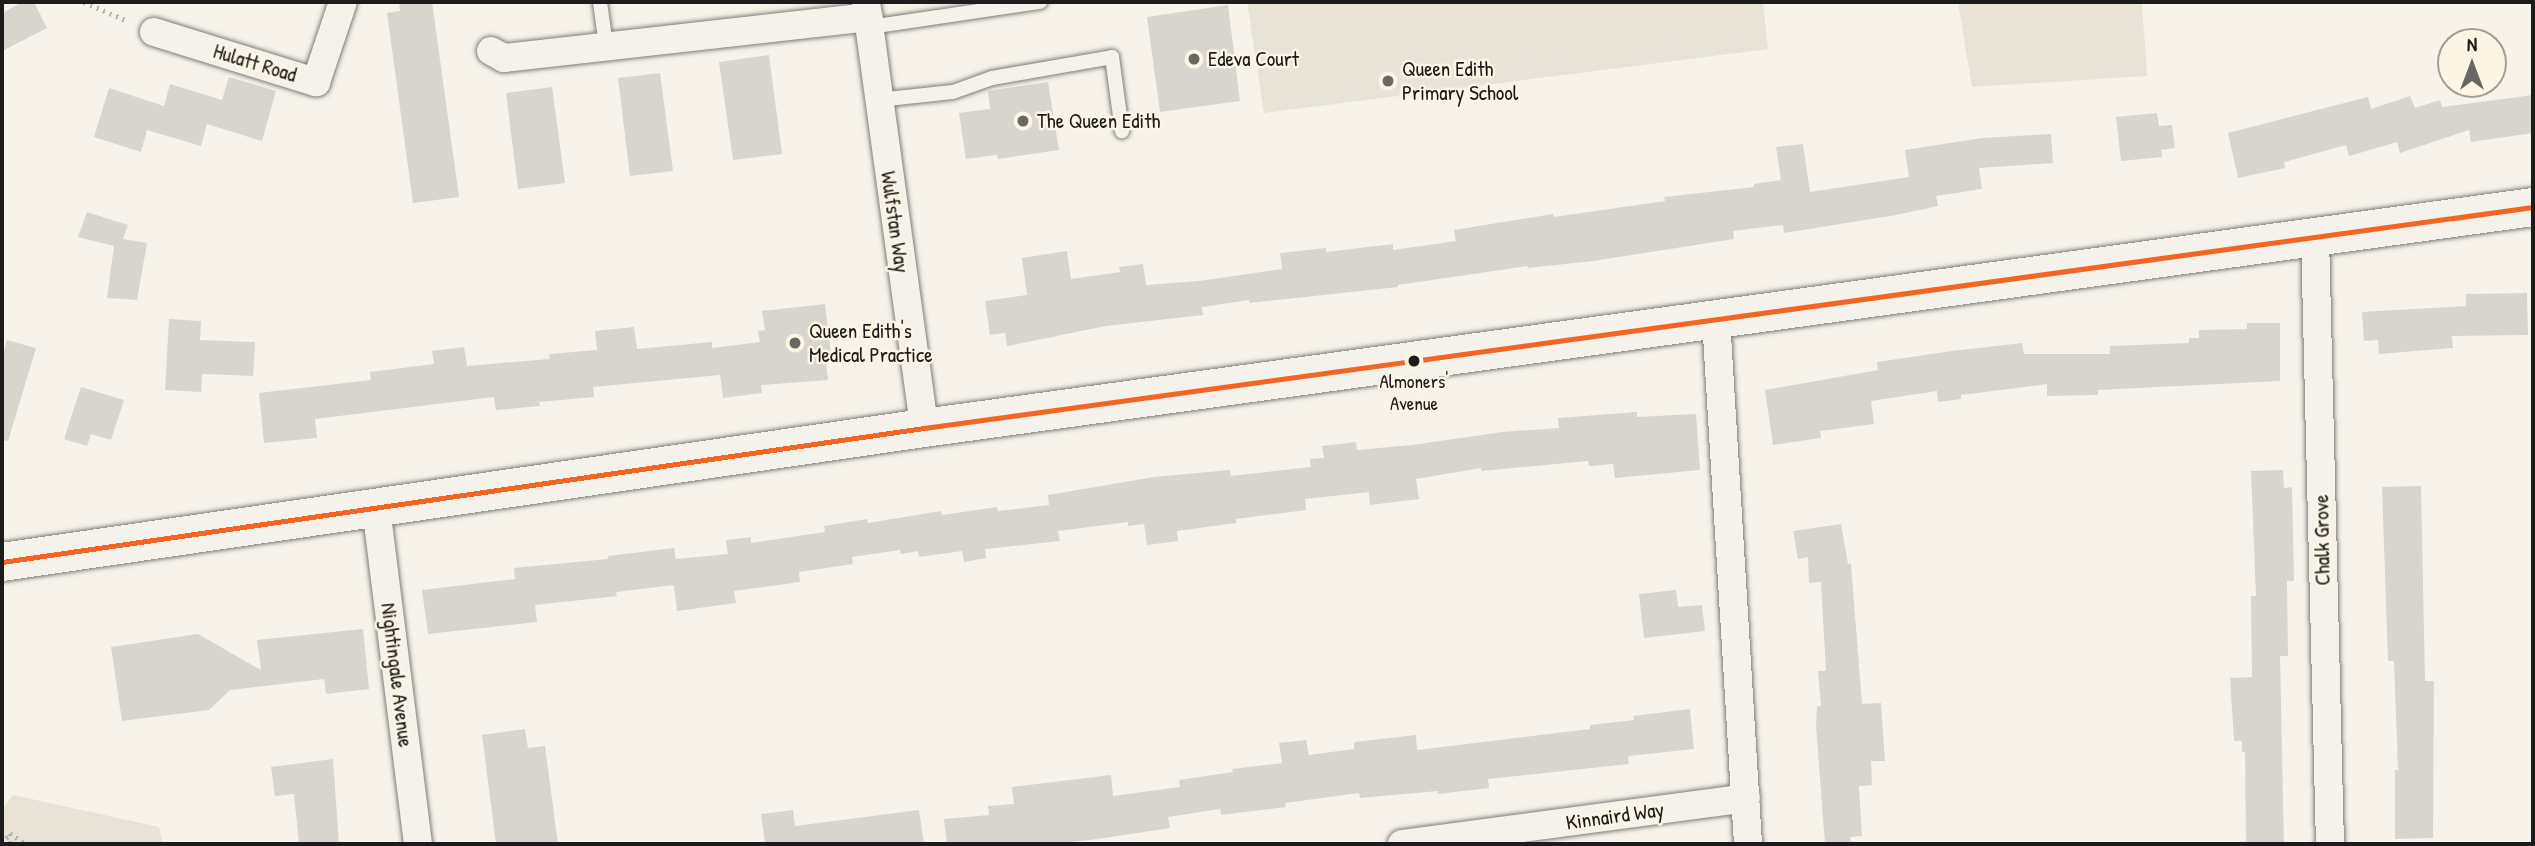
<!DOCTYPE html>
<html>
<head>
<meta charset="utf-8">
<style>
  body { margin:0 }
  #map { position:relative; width:2535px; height:846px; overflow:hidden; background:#f7f3ea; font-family:"Patrick Hand",sans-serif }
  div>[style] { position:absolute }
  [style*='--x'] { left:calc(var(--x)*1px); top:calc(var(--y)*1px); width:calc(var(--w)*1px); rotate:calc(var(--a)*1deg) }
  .built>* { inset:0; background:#e8e3d7 }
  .green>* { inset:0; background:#e8e2d7 }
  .building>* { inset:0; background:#d8d5cf }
  .path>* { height:4.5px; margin-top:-2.25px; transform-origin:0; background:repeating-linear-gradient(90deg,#b6b4af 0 2px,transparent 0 7px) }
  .roads { filter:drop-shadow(0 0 2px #7f7d79) drop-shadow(0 0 2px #7f7d79) }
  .lane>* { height:14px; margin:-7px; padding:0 7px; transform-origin:7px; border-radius:7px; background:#f5f2ec }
  .street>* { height:28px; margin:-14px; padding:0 14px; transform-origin:14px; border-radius:14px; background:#f5f2ec }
  .secondary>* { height:38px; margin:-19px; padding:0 19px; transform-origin:19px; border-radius:19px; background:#f5f2ec }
  .bus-1>* { height:5px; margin:-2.5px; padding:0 2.5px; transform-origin:2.5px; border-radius:2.5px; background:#f26522 }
  .dots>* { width:19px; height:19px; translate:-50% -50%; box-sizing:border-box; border:4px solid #fcf5e5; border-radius:50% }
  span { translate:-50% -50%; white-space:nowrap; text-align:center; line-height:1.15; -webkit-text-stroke:5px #fcf5e5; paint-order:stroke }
  .bus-label { font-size:19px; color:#1c1c1c }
  .poi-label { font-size:21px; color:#1c1c1c }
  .left { translate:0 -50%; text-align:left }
  .street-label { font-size:21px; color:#1c1c1c }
  .frame { position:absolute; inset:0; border:4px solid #1c1c1c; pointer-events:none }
  .north { position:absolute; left:2437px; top:28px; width:70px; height:70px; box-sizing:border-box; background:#fcf5e5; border:2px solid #a29e95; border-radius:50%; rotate:0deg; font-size:19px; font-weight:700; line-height:28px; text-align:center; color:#1c1c1c }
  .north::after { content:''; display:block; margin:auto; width:24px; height:32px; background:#696764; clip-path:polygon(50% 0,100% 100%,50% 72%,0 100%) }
</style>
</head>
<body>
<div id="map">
  <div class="built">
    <i style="clip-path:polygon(1247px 2px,1763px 2px,1768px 49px,1264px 113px)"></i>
  </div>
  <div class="green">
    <i style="clip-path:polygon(1262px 2px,1749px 2px,1753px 33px,1277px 96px)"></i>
    <i style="clip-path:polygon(1958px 2px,2142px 2px,2147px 76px,1972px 87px)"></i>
    <i style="clip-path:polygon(13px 795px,159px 827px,163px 844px,2px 844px,2px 810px)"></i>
  </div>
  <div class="building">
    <i style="clip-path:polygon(23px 2px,34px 2px,47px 28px,2px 51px,2px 13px)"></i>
    <i style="clip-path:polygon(399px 2px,432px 2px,459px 197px,413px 203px,387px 13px,400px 11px)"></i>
    <i style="clip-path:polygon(1228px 5px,1240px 101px,1160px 112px,1147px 17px)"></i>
    <i style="clip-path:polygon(769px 55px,782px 154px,733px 160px,719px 62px)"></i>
    <i style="clip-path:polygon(660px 73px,673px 171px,630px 176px,618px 78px)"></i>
    <i style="clip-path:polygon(229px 77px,276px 91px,262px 141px,207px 124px,201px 146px,147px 130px,141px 152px,94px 137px,109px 88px,164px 106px,170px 84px,222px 100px)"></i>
    <i style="clip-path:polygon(1048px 82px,1059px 150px,998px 159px,997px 155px,966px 159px,959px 113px,990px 109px,988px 91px)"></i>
    <i style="clip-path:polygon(552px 87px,565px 183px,518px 189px,506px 93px)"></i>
    <i style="clip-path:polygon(2533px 95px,2533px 133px,2471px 142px,2469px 130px,2400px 153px,2397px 142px,2349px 156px,2346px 145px,2284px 162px,2285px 168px,2238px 178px,2228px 133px,2368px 97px,2371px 109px,2410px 96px,2415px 108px,2440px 100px,2442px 107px)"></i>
    <i style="clip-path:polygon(2157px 113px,2159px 126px,2172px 125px,2175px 148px,2161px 150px,2162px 157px,2121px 161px,2116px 117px)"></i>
    <i style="clip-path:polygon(2051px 134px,2053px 163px,1979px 168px,1982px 189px,1936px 196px,1938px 206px,1896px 215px,1784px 233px,1783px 225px,1733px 231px,1734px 239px,1593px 261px,1528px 268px,1527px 266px,1398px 285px,1398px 287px,1249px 303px,1249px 300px,1202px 307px,1203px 315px,1106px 326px,1007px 346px,1005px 333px,990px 335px,985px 301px,1027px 295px,1022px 258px,1067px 251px,1071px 279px,1120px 272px,1119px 267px,1143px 264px,1146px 285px,1199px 281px,1282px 269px,1280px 253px,1326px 248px,1326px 252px,1393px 244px,1393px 250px,1456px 241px,1454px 230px,1553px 214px,1554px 217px,1665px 201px,1664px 197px,1754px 187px,1754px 184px,1781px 180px,1776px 147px,1803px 144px,1810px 192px,1909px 177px,1905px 150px,1982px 138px)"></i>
    <i style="clip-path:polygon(87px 212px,128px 225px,123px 239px,147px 243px,137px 300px,107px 298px,114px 246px,78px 237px)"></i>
    <i style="clip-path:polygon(2527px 293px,2528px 335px,2452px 336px,2453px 348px,2379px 354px,2378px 340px,2364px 341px,2362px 312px,2466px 306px,2466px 294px)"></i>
    <i style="clip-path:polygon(825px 304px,831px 354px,825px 355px,828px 380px,761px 385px,762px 393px,723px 398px,720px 375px,593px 387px,594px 397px,539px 402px,540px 406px,496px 410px,494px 397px,315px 419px,317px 438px,264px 443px,259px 393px,371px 380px,370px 372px,434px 364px,432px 351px,464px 347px,467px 366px,550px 359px,549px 354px,597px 350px,595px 331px,634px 327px,637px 349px,712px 342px,712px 348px,760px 342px,758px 331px,765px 330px,762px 311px)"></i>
    <i style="clip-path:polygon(169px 319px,201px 321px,200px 340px,255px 342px,253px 376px,202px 374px,201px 392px,165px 390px)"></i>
    <i style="clip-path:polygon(2247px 323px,2280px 323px,2280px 381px,2098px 390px,2098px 395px,2047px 396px,2047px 384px,1961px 395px,1961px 399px,1938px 402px,1937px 391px,1871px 401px,1874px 424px,1820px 431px,1821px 438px,1773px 445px,1765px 390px,1878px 370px,1877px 362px,1952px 351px,2022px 343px,2024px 354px,2110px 354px,2110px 346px,2189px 343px,2189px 338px,2199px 338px,2199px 330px,2247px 329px)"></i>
    <i style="clip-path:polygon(7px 340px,36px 348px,8px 441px,2px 440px,2px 358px)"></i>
    <i style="clip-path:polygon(81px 387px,124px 400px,111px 440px,91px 434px,87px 446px,64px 439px)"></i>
    <i style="clip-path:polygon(1637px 412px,1637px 417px,1696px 414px,1700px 470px,1615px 478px,1613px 464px,1589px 466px,1588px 461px,1481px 471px,1481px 468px,1416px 479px,1419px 499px,1370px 505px,1369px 492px,1305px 499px,1306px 510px,1236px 519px,1236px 523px,1177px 531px,1178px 541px,1147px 545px,1144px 524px,1128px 526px,1128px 522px,1058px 531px,1060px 541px,985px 549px,986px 558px,964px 562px,962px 551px,919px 557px,918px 551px,901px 554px,900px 550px,852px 557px,853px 564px,799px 572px,800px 582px,734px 591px,736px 603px,677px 611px,674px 585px,616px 592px,617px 596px,535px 605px,537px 622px,428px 634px,422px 590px,515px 579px,514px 568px,608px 559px,608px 556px,674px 548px,676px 559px,728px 554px,726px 540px,751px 537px,751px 543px,825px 532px,824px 526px,867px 519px,868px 523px,941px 511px,942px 515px,997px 507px,998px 511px,1049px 505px,1048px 495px,1154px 477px,1230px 470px,1231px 476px,1311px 467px,1310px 459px,1324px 458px,1322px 446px,1356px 442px,1357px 450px,1412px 445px,1502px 432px,1559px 428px,1558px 418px)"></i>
    <i style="clip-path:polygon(2283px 470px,2284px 488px,2292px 487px,2294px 581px,2287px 581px,2288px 656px,2280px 656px,2284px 844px,2246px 844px,2245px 752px,2242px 752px,2242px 741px,2234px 741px,2230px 678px,2252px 677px,2251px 596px,2256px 596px,2251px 471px)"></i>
    <i style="clip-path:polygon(2421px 486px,2425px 681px,2434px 681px,2433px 838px,2395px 839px,2395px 770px,2398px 770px,2394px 661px,2388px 661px,2382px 487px)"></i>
    <i style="clip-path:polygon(1841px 524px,1848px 564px,1851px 564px,1862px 704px,1881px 703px,1885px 761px,1871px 761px,1872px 785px,1859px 786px,1862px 836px,1850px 837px,1851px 844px,1825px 844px,1816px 726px,1817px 706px,1821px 706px,1818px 671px,1826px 671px,1821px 582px,1809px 583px,1808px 557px,1798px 559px,1793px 531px)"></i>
    <i style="clip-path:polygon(1676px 590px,1678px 607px,1702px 605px,1705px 631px,1644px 638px,1639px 594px)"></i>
    <i style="clip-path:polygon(363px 629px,369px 689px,326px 694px,324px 679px,230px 690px,209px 710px,122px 721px,111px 647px,198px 634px,261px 670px,257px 640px)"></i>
    <i style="clip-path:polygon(1690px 709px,1694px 749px,1628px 756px,1629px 764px,1488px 779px,1489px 788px,1438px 794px,1438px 791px,1360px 798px,1359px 793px,1285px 803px,1286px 807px,1221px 815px,1220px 809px,1168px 817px,1170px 828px,1098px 839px,1054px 844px,947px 844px,944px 819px,989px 815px,988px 806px,1014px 804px,1012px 787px,1111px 775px,1113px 796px,1180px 787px,1179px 780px,1233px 772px,1232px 769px,1282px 763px,1279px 743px,1306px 740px,1309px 755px,1354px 749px,1354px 742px,1416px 735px,1417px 750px,1590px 729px,1590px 725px,1634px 720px,1633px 716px)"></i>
    <i style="clip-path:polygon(525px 729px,528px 748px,545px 746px,558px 844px,496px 844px,482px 735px)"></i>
    <i style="clip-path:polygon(333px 759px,339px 844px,299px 844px,294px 794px,275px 796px,271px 767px)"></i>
    <i style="clip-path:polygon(793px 810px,795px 826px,919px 810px,924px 844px,765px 844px,761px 814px)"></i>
  </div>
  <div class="path">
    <i style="--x:84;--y:2;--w:48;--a:23.4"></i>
    <i style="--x:10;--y:834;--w:10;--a:84"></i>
    <i style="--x:2;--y:844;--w:14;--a:-54"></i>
    <i style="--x:10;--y:833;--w:19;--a:36"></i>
  </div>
  <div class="roads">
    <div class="lane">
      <i style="--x:600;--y:2;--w:44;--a:82.2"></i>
      <i style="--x:870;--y:27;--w:172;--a:-8.4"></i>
      <i style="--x:878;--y:100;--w:75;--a:-6.1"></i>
      <i style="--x:953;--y:92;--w:41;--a:-19.7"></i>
      <i style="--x:992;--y:78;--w:122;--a:-9.9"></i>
      <i style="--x:1112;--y:57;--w:75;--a:82.3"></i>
    </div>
    <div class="street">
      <i style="--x:866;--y:2;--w:430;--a:82.2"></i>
      <i style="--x:154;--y:32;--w:170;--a:17.2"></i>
      <i style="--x:316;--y:82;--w:84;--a:-71.4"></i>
      <i style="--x:491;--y:51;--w:15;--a:28"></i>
      <i style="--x:504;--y:58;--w:367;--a:-6.4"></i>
      <i style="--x:2315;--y:236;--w:608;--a:88.59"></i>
      <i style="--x:1716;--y:319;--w:526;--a:86.51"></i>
      <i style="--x:376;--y:507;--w:340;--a:82.9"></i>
      <i style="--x:1402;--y:844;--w:347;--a:-7.6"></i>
    </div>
    <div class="secondary">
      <i style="--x:2;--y:562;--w:932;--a:-8.27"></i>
      <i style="--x:924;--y:428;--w:1624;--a:-7.82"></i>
    </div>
  </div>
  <div class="bus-1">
    <i style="--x:2;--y:562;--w:932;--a:-8.27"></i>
    <i style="--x:924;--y:428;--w:1624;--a:-7.82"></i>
  </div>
  <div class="dots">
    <i style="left:1194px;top:59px;background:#696764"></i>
    <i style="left:1388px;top:81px;background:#696764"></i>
    <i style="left:1023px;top:121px;background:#696764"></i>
    <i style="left:795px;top:343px;background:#696764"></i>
    <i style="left:1414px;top:361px;background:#1c1c1c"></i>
  </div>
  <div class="bus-label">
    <span style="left:1414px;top:393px">Almoners'<br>Avenue</span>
  </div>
  <div class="poi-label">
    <span class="left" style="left:1208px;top:59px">Edeva Court</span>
    <span class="left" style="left:1402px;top:81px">Queen Edith<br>Primary School</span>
    <span class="left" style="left:1037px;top:121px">The Queen Edith</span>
    <span class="left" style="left:809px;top:343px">Queen Edith's<br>Medical Practice</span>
  </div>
  <div class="street-label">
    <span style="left:255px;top:63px;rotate:17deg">Hulatt Road</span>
    <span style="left:895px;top:222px;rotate:82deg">Wulfstan Way</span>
    <span style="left:2322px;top:540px;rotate:-91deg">Chalk Grove</span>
    <span style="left:397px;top:675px;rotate:83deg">Nightingale Avenue</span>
    <span style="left:1615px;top:816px;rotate:-8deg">Kinnaird Way</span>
  </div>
  <div class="frame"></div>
  <div class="north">N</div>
</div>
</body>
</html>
